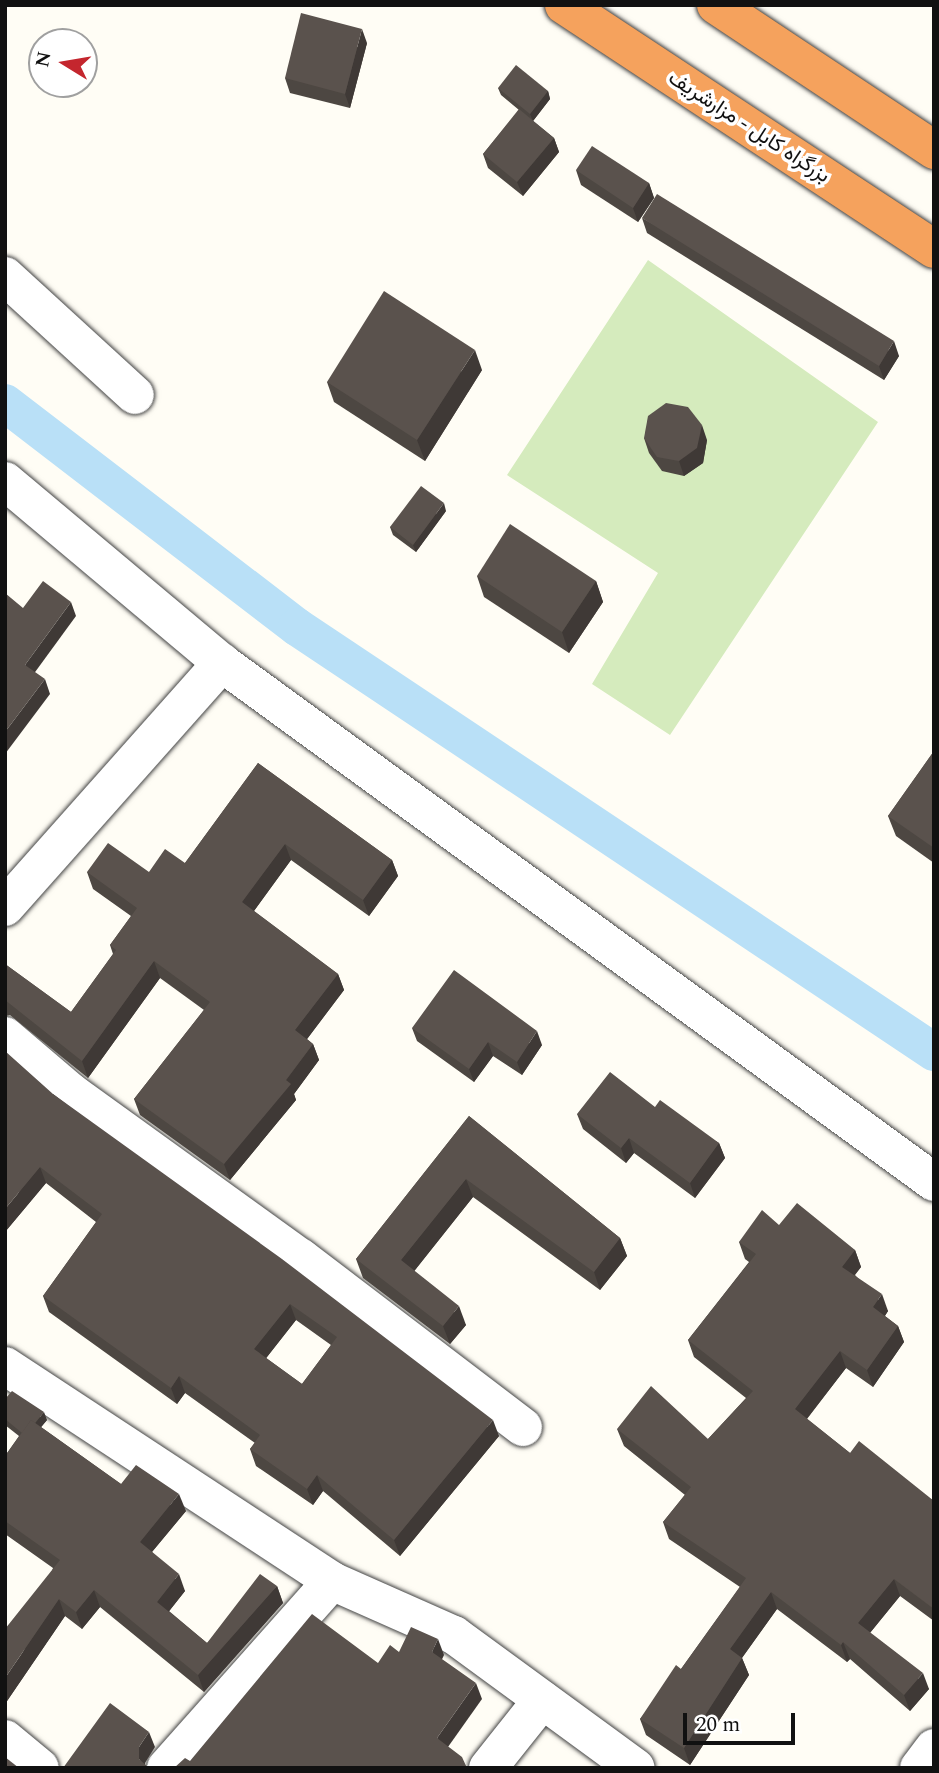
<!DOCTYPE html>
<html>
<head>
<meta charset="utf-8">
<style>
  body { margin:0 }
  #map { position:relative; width:939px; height:1773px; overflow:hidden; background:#fffdf5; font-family:Spectral,Vazirmatn,serif }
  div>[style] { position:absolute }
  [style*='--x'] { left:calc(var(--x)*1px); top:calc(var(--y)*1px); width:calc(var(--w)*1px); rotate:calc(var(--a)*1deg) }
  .green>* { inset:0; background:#d5ebbd }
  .canal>* { height:38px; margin:-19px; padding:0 19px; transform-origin:19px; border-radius:19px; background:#b9e0f7 }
  .roads { filter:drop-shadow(0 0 2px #444) drop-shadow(0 0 2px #444) }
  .minor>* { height:38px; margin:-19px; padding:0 19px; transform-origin:19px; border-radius:19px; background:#fff }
  .highway>* { height:38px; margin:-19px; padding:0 19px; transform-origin:19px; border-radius:19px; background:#f5a25d }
  .wall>* { inset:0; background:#4d4742 }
  .shaded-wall>* { inset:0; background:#3f3936 }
  .building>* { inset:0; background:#5a524d }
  span { translate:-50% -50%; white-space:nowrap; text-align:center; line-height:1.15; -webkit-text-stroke:7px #fff; paint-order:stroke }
  .street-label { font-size:21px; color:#111 }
  .frame { position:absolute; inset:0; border:7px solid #111; pointer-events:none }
  .north { position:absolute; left:28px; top:28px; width:70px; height:70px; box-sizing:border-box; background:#fff; border:2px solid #a0a0a0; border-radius:50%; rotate:281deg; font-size:19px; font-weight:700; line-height:28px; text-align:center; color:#111 }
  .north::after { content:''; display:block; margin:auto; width:24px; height:32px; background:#c4262e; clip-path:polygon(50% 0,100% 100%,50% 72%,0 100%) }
  .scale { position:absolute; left:683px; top:1713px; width:112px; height:32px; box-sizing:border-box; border:4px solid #111; border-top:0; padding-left:9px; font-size:21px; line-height:24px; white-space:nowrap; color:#111; -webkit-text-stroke:5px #fff; paint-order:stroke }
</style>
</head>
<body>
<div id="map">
  <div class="green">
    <i style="clip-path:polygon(648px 260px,878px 422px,670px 735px,592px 684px,658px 573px,507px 475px)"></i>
  </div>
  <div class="canal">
    <i style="--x:5;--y:403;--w:368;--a:37.5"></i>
    <i style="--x:297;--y:627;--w:766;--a:33.71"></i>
  </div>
  <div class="roads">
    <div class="minor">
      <i style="--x:5;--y:276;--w:176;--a:42.5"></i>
      <i style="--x:5;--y:481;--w:283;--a:40"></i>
      <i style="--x:222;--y:663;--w:881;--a:36.09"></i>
      <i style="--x:5;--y:907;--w:327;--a:-48.4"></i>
      <i style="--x:5;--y:1036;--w:88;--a:40.4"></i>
      <i style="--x:72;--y:1093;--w:282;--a:35.8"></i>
      <i style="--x:301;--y:1258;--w:279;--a:37.3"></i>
      <i style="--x:5;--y:1366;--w:391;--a:33.3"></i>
      <i style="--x:332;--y:1581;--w:133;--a:23.9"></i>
      <i style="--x:454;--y:1635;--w:225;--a:36.2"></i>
      <i style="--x:5;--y:1739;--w:45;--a:39.6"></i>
      <i style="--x:166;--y:1768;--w:250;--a:-48.4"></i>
      <i style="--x:488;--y:1768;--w:87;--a:-51.5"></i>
      <i style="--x:919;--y:1768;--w:25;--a:-53"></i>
    </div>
    <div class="highway">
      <i style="--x:564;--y:5;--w:443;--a:33.4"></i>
      <i style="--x:716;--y:5;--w:262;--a:33.6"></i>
    </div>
  </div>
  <div class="wall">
    <i style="clip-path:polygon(367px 43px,350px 108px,290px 93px,285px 78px)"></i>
    <i style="clip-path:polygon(498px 88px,548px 91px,550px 99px,533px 121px,554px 138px,559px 152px,523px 196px,488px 168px,483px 154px,519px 110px,501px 95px)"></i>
    <i style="clip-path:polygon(576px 170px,649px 183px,654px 198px,638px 222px,581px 185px)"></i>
    <i style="clip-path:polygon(642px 218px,899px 356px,884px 380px,647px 233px)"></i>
    <i style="clip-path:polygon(482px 370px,425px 461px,334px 402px,327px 382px)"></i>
    <i style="clip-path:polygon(644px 438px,707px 440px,703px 463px,684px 476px,662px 471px,649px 453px)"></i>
    <i style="clip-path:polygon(446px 511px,416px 552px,393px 535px,390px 527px)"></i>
    <i style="clip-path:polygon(477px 576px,596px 581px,603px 602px,569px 653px,484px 597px)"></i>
    <i style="clip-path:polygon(934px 751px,934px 863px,896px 836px,888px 816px)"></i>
    <i style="clip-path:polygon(258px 763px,392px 860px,398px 876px,369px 916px,291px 860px,254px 911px,338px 974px,344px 990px,307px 1039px,313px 1044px,319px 1060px,294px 1094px,296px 1100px,230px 1180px,140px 1115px,134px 1099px,204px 1010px,160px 978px,88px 1078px,10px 1015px,5px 1016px,5px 964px,71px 1012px,113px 954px,110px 945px,131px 916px,93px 889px,87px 872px,149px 872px,185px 863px)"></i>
    <i style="clip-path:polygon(412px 1028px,542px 1045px,522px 1075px,493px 1056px,474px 1082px,417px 1041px)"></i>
    <i style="clip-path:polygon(evenodd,53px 1094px,499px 1436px,400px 1556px,323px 1491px,313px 1505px,256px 1466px,250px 1449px,255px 1443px,185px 1393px,177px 1404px,49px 1312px,43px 1296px,96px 1222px,46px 1183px,5px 1232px,53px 1094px,296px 1320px,331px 1345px,302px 1384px,266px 1358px,296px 1320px)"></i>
    <i style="clip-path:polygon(655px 1107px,719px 1143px,725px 1158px,695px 1198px,634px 1153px,626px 1163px,583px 1129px,577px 1114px)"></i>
    <i style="clip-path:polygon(469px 1116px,620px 1238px,627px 1256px,600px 1290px,473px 1197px,414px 1271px,466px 1325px,450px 1344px,363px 1278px,356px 1259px)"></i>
    <i style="clip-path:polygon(779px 1225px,855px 1250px,861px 1267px,855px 1275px,888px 1311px,885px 1316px,898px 1326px,904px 1342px,873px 1387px,846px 1368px,807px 1419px,850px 1453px,934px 1501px,934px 1621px,900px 1596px,870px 1633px,929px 1689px,910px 1711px,850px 1659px,847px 1662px,777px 1609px,742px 1658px,749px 1675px,690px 1765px,646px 1735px,640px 1719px,681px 1669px,740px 1587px,669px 1539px,663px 1522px,685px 1495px,624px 1446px,617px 1429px,708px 1439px,746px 1398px,694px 1357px,688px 1340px,749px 1262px,745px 1259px,739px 1242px)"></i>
    <i style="clip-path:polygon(5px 1399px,47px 1420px,41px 1427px,121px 1484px,186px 1511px,152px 1552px,185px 1591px,169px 1611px,207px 1643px,277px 1586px,283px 1603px,204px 1692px,100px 1607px,82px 1629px,65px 1616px,5px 1704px,53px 1568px,5px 1534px,5px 1456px,19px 1436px,5px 1425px)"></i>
  </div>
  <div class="shaded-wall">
    <i style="clip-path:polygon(362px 29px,367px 43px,350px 108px,345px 94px)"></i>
    <i style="clip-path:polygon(548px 91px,550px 99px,533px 121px,530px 114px)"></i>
    <i style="clip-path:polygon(554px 138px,559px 152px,523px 196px,517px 182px)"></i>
    <i style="clip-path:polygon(649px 183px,654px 198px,638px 222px,633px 208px)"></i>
    <i style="clip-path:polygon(894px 341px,899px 356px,884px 380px,879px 366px)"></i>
    <i style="clip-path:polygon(475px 350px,482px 370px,425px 461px,417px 440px)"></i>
    <i style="clip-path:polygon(702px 425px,707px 440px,703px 463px,684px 476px,679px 461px)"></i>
    <i style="clip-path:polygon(444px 503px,446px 511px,416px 552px,413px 545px)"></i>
    <i style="clip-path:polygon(596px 581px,603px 602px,569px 653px,562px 632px)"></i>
    <i style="clip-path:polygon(71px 602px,76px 616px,30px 679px,25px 665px)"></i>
    <i style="clip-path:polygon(45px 679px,50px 694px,5px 754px,5px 732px)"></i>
    <i style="clip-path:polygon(285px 844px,291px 860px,248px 919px,242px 902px)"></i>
    <i style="clip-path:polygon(392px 860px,398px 876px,369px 916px,363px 900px)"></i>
    <i style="clip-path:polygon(154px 961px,160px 978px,88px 1078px,82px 1061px)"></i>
    <i style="clip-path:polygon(338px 974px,344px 990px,301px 1047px,295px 1030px)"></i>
    <i style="clip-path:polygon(537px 1031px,542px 1045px,522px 1075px,517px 1062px)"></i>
    <i style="clip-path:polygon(488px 1042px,493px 1056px,474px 1082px,469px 1069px)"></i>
    <i style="clip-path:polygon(313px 1044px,319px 1060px,294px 1094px,296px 1100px,230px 1180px,224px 1164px)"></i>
    <i style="clip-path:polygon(629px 1138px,634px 1153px,626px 1163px,621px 1148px)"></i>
    <i style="clip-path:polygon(719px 1143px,725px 1158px,695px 1198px,690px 1183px)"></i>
    <i style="clip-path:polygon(40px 1167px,46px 1183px,5px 1232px,5px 1209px)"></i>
    <i style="clip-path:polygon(466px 1179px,473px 1197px,408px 1279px,401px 1260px)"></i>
    <i style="clip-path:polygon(620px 1238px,627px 1256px,600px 1290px,594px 1272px)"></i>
    <i style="clip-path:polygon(855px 1250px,861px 1267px,848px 1283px,842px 1267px)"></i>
    <i style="clip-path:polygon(882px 1294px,888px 1311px,879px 1324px,873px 1307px)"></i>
    <i style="clip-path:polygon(290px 1304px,296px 1320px,260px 1366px,254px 1349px)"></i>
    <i style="clip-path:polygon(459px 1306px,466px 1325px,450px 1344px,443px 1326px)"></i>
    <i style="clip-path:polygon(898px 1326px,904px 1342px,873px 1387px,867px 1370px)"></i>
    <i style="clip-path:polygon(840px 1351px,846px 1368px,801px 1426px,795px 1409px)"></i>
    <i style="clip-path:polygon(179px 1376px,185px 1393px,177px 1404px,171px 1388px)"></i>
    <i style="clip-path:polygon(44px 1412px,47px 1420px,28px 1443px,25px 1436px)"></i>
    <i style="clip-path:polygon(493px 1420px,499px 1436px,400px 1556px,394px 1540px)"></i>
    <i style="clip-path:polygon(317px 1475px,323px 1491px,313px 1505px,307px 1489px)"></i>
    <i style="clip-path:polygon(179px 1494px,186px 1511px,146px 1559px,140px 1542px)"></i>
    <i style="clip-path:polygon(179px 1574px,185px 1591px,163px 1619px,157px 1602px)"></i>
    <i style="clip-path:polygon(894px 1579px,900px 1596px,864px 1640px,858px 1623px)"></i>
    <i style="clip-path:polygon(277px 1586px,283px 1603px,204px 1692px,198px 1675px)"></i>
    <i style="clip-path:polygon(94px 1590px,100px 1607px,82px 1629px,76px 1612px)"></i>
    <i style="clip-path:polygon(771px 1592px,777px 1609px,736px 1666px,730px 1649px)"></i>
    <i style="clip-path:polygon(59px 1599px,65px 1616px,5px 1704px,5px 1678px)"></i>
    <i style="clip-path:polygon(438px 1639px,444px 1655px,438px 1668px,432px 1652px)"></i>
    <i style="clip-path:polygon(843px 1642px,850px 1659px,847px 1662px,841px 1645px)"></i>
    <i style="clip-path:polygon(742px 1658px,749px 1675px,690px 1765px,684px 1748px)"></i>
    <i style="clip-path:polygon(923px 1673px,929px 1689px,910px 1711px,904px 1695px)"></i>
    <i style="clip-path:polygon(476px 1683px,482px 1699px,443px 1754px,437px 1738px)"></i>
    <i style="clip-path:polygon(149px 1732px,155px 1747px,145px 1763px,145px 1768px,139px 1759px,139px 1747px)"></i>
  </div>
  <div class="building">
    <i style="clip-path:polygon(301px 13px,362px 29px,345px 94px,285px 78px)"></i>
    <i style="clip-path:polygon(516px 65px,548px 91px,530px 114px,498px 88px)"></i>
    <i style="clip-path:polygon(519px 109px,554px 138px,517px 182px,483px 154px)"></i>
    <i style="clip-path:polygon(592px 146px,649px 183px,633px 208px,576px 170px)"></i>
    <i style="clip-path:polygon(657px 194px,894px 341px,879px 366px,642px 218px)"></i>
    <i style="clip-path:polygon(384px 291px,475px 350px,417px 440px,327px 382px)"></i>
    <i style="clip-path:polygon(666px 403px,688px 407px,702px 425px,697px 448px,679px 461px,657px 457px,644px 438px,648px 416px)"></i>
    <i style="clip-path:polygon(421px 486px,444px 503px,413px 545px,390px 527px)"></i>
    <i style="clip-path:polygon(510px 524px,596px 581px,562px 632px,477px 576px)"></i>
    <i style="clip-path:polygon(43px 581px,71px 602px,25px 665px,45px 679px,5px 732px,5px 593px,23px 608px)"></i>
    <i style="clip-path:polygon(934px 751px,934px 848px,888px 816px)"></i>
    <i style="clip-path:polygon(258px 763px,392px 860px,363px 900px,285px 844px,242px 902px,338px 974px,295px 1030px,313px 1044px,286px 1080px,291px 1084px,224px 1164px,134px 1099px,210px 1002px,154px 961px,82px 1061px,5px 1000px,5px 964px,71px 1012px,116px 950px,110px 945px,137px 908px,87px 872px,108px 843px,149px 872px,165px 849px,185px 863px)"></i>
    <i style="clip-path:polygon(454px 970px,537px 1031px,517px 1062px,488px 1042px,469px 1069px,412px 1028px)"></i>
    <i style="clip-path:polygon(evenodd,5px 1051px,53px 1094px,282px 1259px,493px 1420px,394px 1540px,317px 1475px,307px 1489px,250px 1449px,260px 1435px,179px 1376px,171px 1388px,43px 1296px,102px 1214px,40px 1167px,5px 1209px,5px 1051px,290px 1304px,337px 1337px,302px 1384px,254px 1349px,290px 1304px)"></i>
    <i style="clip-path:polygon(610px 1072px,655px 1107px,660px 1100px,719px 1143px,690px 1183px,629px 1138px,621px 1148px,577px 1114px)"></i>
    <i style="clip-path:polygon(469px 1116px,620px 1238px,594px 1272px,466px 1179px,401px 1260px,459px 1306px,443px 1326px,356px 1259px)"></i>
    <i style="clip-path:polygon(797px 1203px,855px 1250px,842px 1267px,882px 1294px,873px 1307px,898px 1326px,867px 1370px,840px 1351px,795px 1409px,850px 1453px,859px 1441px,934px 1501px,934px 1609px,894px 1579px,858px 1623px,923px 1673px,904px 1695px,843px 1642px,841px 1645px,771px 1592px,730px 1649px,742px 1658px,684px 1748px,640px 1719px,676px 1665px,681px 1669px,746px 1578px,663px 1522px,691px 1487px,617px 1429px,651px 1386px,708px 1439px,753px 1391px,688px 1340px,756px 1254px,739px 1242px,762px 1210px,779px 1225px)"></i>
    <i style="clip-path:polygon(12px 1391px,44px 1412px,35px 1423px,31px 1420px,22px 1433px,5px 1419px,5px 1399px)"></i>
    <i style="clip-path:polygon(31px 1420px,121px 1484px,136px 1465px,179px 1494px,140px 1542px,179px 1574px,157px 1602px,207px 1643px,260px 1574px,277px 1586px,198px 1675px,94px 1590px,76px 1612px,59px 1599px,5px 1678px,5px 1629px,60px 1560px,5px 1521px,5px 1456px)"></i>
    <i style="clip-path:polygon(312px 1614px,378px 1663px,390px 1645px,399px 1652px,411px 1627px,438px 1639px,432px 1652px,476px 1683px,437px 1738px,462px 1757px,467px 1768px,174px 1768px,185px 1758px,190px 1761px)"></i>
    <i style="clip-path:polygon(110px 1703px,149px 1732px,139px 1747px,139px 1759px,149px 1768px,63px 1768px)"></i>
    <i style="clip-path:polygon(5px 1757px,19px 1768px,5px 1768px)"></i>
  </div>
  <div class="street-label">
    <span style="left:749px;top:127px;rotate:33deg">بزرگراه کابل - مزارشریف</span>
  </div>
  <div class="frame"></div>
  <div class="north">N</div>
  <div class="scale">20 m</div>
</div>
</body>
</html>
